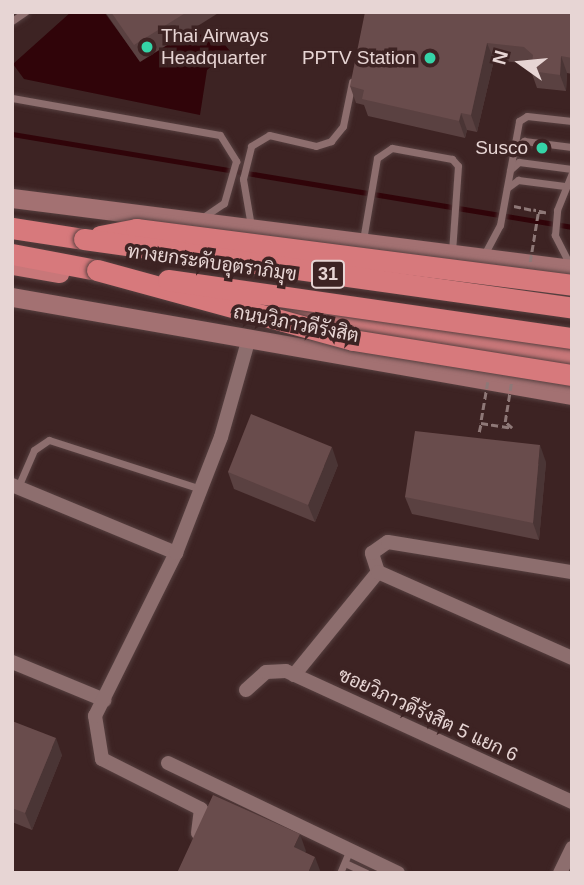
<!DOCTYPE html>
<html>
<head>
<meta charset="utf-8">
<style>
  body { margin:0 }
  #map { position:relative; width:584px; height:885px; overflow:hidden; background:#3d2323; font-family:Helvetica,Sarabun,sans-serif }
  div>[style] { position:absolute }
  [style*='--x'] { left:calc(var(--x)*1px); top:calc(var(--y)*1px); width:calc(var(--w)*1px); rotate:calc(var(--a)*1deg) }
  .water>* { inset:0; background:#300409 }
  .stream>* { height:5px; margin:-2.5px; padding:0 2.5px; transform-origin:2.5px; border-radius:2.5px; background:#300409 }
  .path>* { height:2.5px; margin-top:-1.25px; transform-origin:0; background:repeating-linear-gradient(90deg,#8e7877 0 7px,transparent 0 10.5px) }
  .roads { filter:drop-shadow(0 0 2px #564040) drop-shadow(0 0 2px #564040) }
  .service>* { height:7px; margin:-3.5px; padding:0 3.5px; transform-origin:3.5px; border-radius:3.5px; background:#8d6e6e }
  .minor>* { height:14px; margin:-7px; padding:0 7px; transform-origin:7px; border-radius:7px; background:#8d6e6e }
  .secondary>* { height:19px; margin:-9.5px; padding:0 9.5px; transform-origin:9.5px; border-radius:9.5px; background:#a37172 }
  .trunk>* { height:19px; margin:-9.5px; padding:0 9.5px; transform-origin:9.5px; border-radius:9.5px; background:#c87779 }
  .motorway>* { height:21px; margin:-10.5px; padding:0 10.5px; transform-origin:10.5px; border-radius:10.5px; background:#d7797c }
  .path-bridge>* { height:2.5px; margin-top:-1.25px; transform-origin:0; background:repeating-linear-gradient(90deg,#8e7877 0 7px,transparent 0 10.5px) }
  .bridges { filter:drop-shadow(0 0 2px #564040) drop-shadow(0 0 2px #564040) }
  .motorway-bridge>* { height:21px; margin:-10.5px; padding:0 10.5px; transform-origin:10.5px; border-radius:10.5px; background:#d7797c }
  .wall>* { inset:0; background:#5a4141 }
  .shaded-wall>* { inset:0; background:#4a3535 }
  .building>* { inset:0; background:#694c4c }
  .dots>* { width:19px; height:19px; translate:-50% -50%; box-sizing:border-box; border:4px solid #3d2323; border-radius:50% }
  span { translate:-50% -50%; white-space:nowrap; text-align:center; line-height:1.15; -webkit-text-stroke:7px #3d2323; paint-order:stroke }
  .shield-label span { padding:2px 5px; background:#3d2323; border:2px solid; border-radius:5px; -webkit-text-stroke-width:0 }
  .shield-label { font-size:18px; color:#e7d5d4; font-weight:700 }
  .poi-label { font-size:19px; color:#e7d5d4 }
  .left { translate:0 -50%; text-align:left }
  .right { translate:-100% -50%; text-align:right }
  .street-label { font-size:19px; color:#e7d5d4 }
  .frame { position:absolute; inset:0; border:14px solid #e7d5d4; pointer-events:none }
  .north { position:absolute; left:486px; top:28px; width:70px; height:70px; -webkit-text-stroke:5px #3d2323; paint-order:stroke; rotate:285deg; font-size:19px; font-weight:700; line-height:28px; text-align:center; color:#e7d5d4 }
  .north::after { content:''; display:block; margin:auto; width:24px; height:32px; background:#e7d5d4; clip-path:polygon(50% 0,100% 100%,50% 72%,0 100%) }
</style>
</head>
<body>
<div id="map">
  <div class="water">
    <i style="clip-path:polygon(71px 12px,104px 12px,140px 61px,188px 32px,220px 39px,230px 51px,207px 70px,200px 115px,24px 79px,13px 64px)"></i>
  </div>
  <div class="stream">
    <i style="--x:12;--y:134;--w:568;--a:9.43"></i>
  </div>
  <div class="path">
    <i style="--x:514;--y:206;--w:19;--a:12"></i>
    <i style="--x:479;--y:432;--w:9;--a:-77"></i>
  </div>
  <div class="roads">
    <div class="service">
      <i style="--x:12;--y:21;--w:16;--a:-35"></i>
      <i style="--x:12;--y:98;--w:211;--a:10.1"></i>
      <i style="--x:220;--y:135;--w:31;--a:58"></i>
      <i style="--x:236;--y:161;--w:44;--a:105.9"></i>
      <i style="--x:224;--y:203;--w:23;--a:146"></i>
      <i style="--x:513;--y:149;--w:14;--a:-36"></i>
      <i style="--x:524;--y:141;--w:48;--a:7.1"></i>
      <i style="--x:510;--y:170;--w:12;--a:-42"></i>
      <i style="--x:519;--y:162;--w:53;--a:7.5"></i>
      <i style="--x:507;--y:188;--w:14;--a:-36"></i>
      <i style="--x:518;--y:180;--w:47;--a:7.3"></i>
      <i style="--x:251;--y:226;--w:48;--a:-99.7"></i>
      <i style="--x:243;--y:179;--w:34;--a:-76"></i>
      <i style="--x:251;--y:146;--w:21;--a:-31"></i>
      <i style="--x:269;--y:135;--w:48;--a:13.2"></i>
      <i style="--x:316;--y:146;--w:16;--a:-18"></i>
      <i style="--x:331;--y:141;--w:19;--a:-51"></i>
      <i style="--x:343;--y:126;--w:45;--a:-78.4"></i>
      <i style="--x:363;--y:240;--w:83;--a:-80.3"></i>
      <i style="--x:377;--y:158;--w:18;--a:-34"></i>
      <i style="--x:392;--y:148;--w:61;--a:10.4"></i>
      <i style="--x:452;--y:159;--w:9;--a:49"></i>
      <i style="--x:458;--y:166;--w:86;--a:94"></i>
      <i style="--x:484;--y:255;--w:34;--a:-62"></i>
      <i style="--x:500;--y:225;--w:106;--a:-79.6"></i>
      <i style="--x:519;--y:121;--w:9;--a:-32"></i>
      <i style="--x:527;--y:116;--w:45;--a:6.3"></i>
      <i style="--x:571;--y:267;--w:36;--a:-117"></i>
      <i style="--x:555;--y:235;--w:25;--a:-85"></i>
      <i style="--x:557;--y:210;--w:40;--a:-68"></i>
      <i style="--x:18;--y:487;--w:40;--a:-66.6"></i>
      <i style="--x:34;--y:450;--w:18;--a:-34"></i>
      <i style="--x:49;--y:440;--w:160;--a:17.9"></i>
      <i style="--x:345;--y:863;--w:23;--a:25"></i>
      <i style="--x:340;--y:873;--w:25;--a:-67"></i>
    </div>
    <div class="minor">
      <i style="--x:12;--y:485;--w:178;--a:22.5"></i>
      <i style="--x:378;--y:572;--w:20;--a:-108"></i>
      <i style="--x:372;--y:553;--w:19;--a:-35"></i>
      <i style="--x:388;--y:542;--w:186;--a:9.3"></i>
      <i style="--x:12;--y:662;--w:100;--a:22.4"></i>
      <i style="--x:294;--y:675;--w:133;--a:-50.8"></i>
      <i style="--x:378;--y:572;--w:212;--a:23.9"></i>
      <i style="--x:246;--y:690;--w:27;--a:-42"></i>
      <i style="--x:266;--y:672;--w:20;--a:-3"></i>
      <i style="--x:286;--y:671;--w:315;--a:24.6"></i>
      <i style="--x:168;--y:763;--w:255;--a:25.6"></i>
      <i style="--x:198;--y:833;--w:24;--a:-83"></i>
      <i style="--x:201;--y:809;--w:111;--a:-153.2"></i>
      <i style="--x:102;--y:759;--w:44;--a:-99.2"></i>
      <i style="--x:95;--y:716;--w:182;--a:-63.6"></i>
      <i style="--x:176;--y:553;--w:124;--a:-68.8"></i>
      <i style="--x:221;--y:437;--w:103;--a:-74.2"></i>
      <i style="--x:560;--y:873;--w:28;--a:-64"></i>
    </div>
    <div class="secondary">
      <i style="--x:12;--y:198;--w:564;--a:7.23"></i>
      <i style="--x:12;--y:297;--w:569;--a:9.93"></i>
    </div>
    <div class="trunk">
      <i style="--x:12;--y:265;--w:48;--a:9.7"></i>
      <i style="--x:255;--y:305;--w:321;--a:9.1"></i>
    </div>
    <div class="motorway">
      <i style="--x:12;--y:228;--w:73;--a:8.7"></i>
      <i style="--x:12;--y:254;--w:86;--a:10.7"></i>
    </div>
  </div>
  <div class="path-bridge">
    <i style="--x:530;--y:262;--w:50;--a:-80.7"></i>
    <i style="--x:538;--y:213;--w:8;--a:0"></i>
    <i style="--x:546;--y:213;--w:13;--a:-167"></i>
    <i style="--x:488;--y:382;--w:42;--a:99.7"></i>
    <i style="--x:481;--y:423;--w:31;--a:9"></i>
    <i style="--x:512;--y:428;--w:9;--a:-139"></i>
    <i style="--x:505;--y:422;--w:39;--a:-81"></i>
  </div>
  <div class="bridges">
    <div class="motorway-bridge">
      <i style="--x:100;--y:236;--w:37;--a:-11"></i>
      <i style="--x:136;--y:229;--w:440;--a:7.3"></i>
      <i style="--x:84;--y:239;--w:493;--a:8"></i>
      <i style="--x:97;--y:270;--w:265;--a:15.3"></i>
      <i style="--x:353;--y:340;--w:222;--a:9.1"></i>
      <i style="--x:168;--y:280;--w:408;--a:8.2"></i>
    </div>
  </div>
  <div class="wall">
    <i style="clip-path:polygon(105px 12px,220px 12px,140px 62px)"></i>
    <i style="clip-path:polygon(572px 12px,572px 74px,567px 73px,566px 91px,537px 88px,531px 71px,532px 65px,530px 64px,494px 60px,477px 132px,467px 130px,465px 138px,368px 116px,364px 105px,356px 103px,350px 86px)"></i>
    <i style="clip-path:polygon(546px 462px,539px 540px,412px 514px,405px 497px)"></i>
    <i style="clip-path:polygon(338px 465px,315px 522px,234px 489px,228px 472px)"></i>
    <i style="clip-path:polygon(12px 721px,62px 755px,32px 830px,12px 822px)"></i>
  </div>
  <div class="shaded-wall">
    <i style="clip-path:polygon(487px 43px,494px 60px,477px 132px,471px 115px)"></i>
    <i style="clip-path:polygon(561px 56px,567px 73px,566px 91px,560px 75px)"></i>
    <i style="clip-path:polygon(461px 113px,467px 130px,465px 138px,459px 121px)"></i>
    <i style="clip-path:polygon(540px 445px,546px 462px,539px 540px,533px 523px)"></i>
    <i style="clip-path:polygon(332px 447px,338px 465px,315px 522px,308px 505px)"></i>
    <i style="clip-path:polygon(56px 738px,62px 755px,32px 830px,25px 813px)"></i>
    <i style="clip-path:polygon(300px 834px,306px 851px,300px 864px,294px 847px)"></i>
    <i style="clip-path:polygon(315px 857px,321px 873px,308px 873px)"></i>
  </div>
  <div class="building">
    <i style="clip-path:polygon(111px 12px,187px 12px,134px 45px)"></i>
    <i style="clip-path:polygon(365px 12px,572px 12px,572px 58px,561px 56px,560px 75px,531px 71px,533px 55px,524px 47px,487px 43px,471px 115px,461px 113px,459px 121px,362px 99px,364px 90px,350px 86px)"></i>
    <i style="clip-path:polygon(251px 414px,332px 447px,308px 505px,228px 472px)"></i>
    <i style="clip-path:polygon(415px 431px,540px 445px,533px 523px,405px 497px)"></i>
    <i style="clip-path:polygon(12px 721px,56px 738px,25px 813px,12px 808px)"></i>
    <i style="clip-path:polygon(213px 795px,300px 834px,294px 847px,315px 857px,308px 873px,177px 873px)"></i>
  </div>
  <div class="dots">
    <i style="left:147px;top:47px;background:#35d4a7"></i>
    <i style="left:430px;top:58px;background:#35d4a7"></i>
    <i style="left:542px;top:148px;background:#35d4a7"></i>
  </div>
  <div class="shield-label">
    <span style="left:328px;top:274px">31</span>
  </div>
  <div class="poi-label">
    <span class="left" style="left:161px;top:47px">Thai Airways<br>Headquarter</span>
    <span class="right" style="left:416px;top:58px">PPTV Station</span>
    <span class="right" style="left:528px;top:148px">Susco</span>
  </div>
  <div class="street-label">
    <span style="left:212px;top:263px;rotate:8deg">ทางยกระดับอุตราภิมุข</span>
    <span style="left:296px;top:324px;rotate:11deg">ถนนวิภาวดีรังสิต</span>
    <span style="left:428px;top:715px;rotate:25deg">ซอยวิภาวดีรังสิต 5 แยก 6</span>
  </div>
  <div class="frame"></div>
  <div class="north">N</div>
</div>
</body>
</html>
